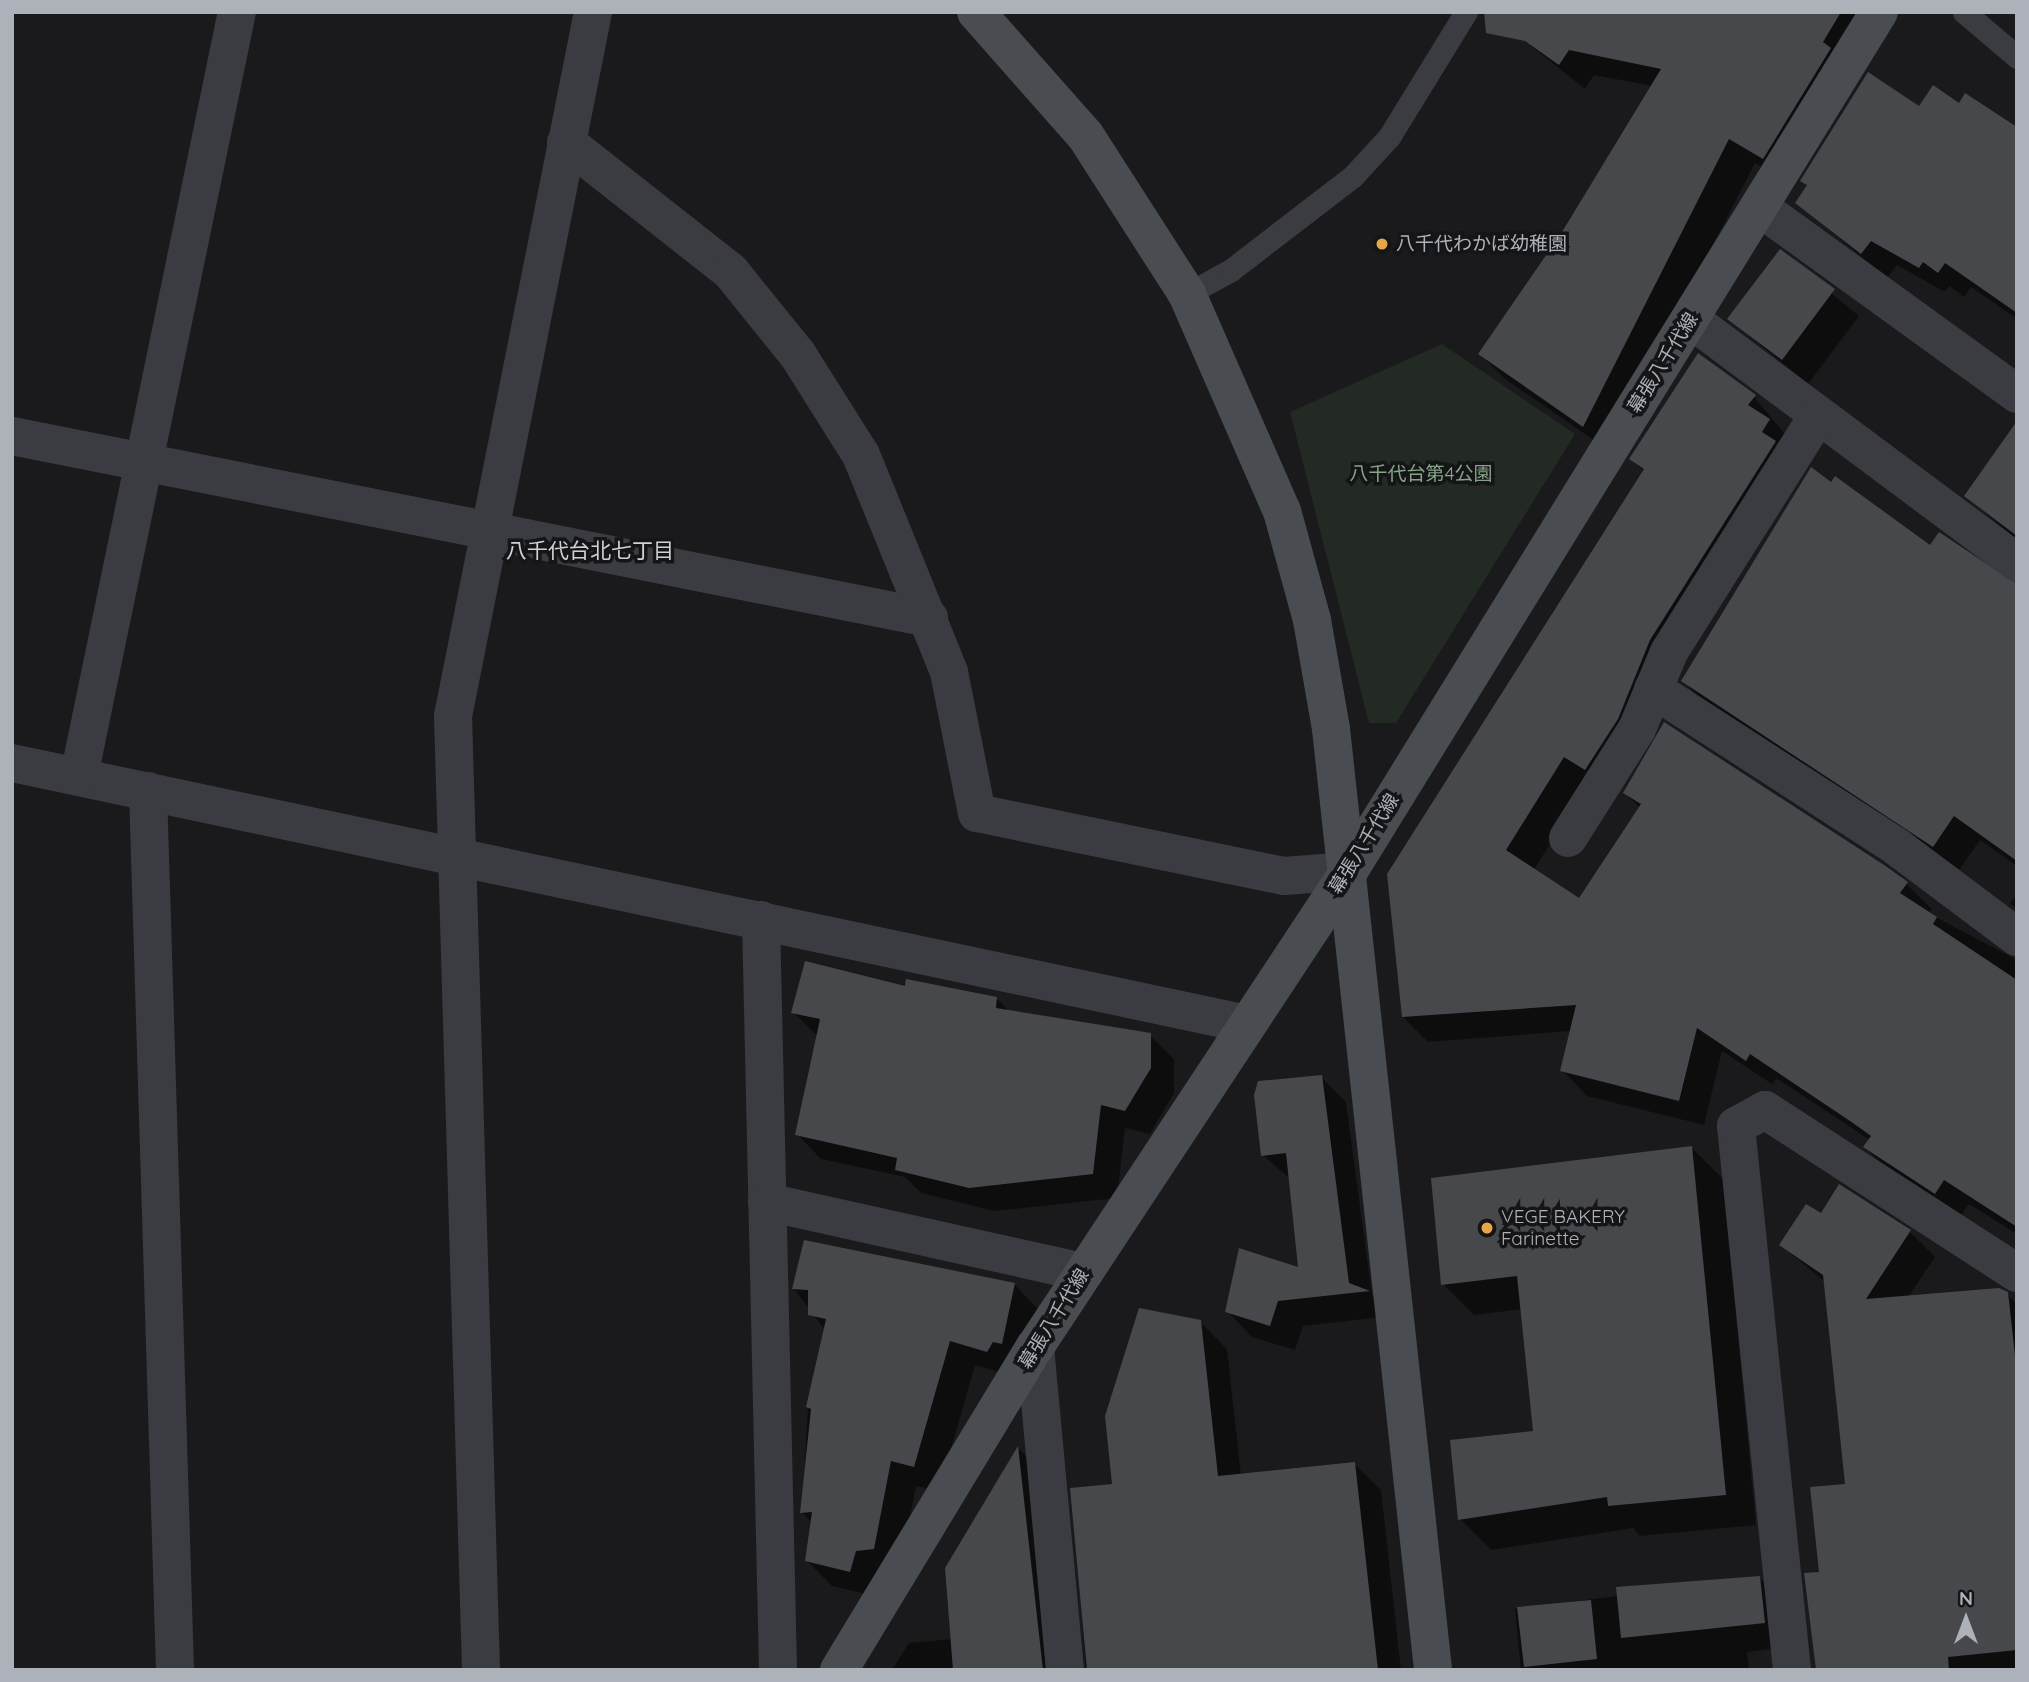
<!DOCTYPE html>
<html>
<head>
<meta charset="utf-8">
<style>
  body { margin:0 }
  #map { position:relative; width:2029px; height:1682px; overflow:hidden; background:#1a1a1c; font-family:Quicksand,"Noto Sans JP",sans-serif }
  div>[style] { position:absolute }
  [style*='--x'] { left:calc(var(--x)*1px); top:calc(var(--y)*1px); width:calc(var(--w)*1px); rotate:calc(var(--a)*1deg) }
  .green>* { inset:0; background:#222a23 }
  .shadow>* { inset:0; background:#0007 }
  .building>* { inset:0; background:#47484c }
  .lane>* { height:23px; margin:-11.5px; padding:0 11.5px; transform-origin:11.5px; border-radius:11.5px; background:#3b3c41 }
  .street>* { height:38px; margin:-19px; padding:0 19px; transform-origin:19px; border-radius:19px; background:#3b3c41 }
  .secondary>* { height:38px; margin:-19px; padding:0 19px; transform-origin:19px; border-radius:19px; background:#494c50 }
  .dots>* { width:19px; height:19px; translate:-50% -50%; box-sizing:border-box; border:4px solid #151517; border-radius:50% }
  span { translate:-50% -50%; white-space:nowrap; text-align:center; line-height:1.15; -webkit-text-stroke:7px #151517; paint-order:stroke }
  .poi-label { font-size:19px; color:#adb2ba }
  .left { translate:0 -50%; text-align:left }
  .street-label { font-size:19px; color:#adb2ba }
  .park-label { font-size:19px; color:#86a486 }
  .neighbourhood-label { font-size:21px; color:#ced1d7 }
  .frame { position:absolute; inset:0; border:14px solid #adb2ba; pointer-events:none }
  .north { position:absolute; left:1931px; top:1584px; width:70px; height:70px; -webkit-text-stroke:5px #151517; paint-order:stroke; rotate:0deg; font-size:19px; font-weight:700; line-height:28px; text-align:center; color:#adb2ba }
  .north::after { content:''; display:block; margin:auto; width:24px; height:32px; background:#adb2ba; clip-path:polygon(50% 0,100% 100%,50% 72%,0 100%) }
</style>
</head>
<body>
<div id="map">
  <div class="green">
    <i style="clip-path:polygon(1442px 344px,1575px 434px,1396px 723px,1369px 723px,1290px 412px)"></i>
  </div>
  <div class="shadow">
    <i style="clip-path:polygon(1515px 12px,1882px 12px,1788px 183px,1755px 163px,1608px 450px,1505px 379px,1480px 354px,1564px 233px,1652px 86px,1594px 75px,1585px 89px,1506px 26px)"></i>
    <i style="clip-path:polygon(1919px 108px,2017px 139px,2017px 319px,1971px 287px,1964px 297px,1949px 286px,1945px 292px,1897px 265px,1887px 278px,1798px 203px,1808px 187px,1803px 181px)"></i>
    <i style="clip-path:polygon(1780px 251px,1859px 316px,1808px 384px,1729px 319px)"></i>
    <i style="clip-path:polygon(1754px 397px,1794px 445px,1534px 870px,1580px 900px,1640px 808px,1625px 793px,1906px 884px,1932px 909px,1928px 913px,2017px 960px,2017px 1234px,1969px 1204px,1960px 1217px,1890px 1172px,1865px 1147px,1870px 1140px,1776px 1078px,1772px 1084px,1722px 1051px,1704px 1125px,1587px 1096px,1562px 1070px,1571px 1031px,1428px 1042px,1403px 1017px,1645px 472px,1631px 459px)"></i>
    <i style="clip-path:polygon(2017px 424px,2017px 540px,1966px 496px)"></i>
    <i style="clip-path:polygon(1930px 547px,2017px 584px,2017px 866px,1980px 840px,1959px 870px,1708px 706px,1683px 681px)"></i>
    <i style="clip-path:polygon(2017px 894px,2017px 909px,2010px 903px)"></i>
    <i style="clip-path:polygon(907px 989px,996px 998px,1010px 1012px,1150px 1035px,1174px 1059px,1174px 1093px,1150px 1134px,1125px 1128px,1117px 1198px,994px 1211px,921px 1193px,905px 1177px,821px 1159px,797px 1134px,818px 1037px,793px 1012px)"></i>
    <i style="clip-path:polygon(1321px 1077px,1346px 1102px,1372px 1295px,1392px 1316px,1303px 1326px,1295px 1350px,1252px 1337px,1227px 1311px,1300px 1269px,1291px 1180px,1263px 1155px)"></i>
    <i style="clip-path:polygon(1692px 1148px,1723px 1179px,1756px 1525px,1640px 1536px,1633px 1528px,1491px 1550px,1460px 1519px,1535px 1433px,1523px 1309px,1474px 1315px,1443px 1284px)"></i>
    <i style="clip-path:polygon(1821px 1216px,1910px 1232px,1935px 1257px,1908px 1297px,2007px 1294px,2017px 1304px,2017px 1670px,1816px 1670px,1806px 1574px,1821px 1573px,1847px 1485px,1826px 1283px,1781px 1245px)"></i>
    <i style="clip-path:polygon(1014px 1284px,1039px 1310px,1012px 1376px,975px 1365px,939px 1491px,916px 1486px,899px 1574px,875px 1596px,832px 1586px,807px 1561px,812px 1523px,802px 1513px,808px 1406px,825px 1330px,794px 1289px)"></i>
    <i style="clip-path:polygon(1200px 1322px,1227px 1349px,1241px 1475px,1354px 1463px,1381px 1490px,1401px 1670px,1086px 1670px,1072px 1490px,1114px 1486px)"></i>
    <i style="clip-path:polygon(1019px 1449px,1044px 1474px,1066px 1670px,892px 1670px,909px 1643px,953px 1639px,947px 1568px)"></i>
    <i style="clip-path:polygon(1760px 1578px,1785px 1603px,1789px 1647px,1747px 1652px,1749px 1670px,1521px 1670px,1515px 1609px)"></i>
  </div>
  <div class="building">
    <i style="clip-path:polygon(1484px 12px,1841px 12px,1823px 42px,1831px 48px,1763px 159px,1729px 139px,1583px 427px,1478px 354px,1562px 232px,1661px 69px,1569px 50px,1559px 65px,1525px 41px,1486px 33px)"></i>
    <i style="clip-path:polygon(1868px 72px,1919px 106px,1933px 85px,1959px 103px,1965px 93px,2017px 127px,2017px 313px,1945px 263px,1938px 273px,1923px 262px,1919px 268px,1871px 241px,1861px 254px,1795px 203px,1807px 185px,1800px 181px)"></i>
    <i style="clip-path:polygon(1780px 249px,1835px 289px,1782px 360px,1727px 319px)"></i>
    <i style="clip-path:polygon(1698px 353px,1756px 395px,1748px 405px,1770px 419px,1762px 432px,1776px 441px,1650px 640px,1618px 719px,1585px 770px,1564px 757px,1506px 850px,1579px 898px,1641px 804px,1623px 793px,1664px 722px,1884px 865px,1908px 882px,1900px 893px,1937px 917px,1933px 924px,2017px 980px,2017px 1227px,1944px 1180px,1935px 1194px,1863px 1147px,1871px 1136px,1853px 1123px,1750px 1054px,1746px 1061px,1697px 1028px,1679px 1101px,1560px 1071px,1576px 1005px,1402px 1017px,1387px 874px,1644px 469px,1629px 459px)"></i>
    <i style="clip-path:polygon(2017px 421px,2017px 536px,1964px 496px)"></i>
    <i style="clip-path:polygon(1811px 467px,1831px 482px,1835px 476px,1930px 545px,1939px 532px,2017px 584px,2017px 861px,1954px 816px,1933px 847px,1681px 681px)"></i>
    <i style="clip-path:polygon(805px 961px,905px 986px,906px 979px,997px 997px,996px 1008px,1151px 1033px,1151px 1068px,1125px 1111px,1101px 1105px,1093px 1174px,969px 1188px,895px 1170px,897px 1158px,795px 1135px,820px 1019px,791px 1013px)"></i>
    <i style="clip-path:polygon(1322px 1075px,1349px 1283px,1370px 1291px,1278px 1301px,1270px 1326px,1225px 1312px,1239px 1248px,1298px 1267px,1286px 1153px,1261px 1156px,1254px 1095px,1258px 1081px)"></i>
    <i style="clip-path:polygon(1692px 1146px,1726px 1495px,1608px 1506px,1607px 1497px,1458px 1520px,1450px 1440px,1533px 1431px,1517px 1276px,1441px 1285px,1431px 1178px)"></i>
    <i style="clip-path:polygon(1839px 1184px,1911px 1230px,1866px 1299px,1999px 1288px,2008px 1292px,2017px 1373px,2017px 1650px,1948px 1657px,1949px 1670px,1816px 1670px,1804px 1573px,1819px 1572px,1810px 1487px,1845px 1484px,1823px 1275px,1779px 1245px,1806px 1204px,1821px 1213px)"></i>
    <i style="clip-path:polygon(804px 1240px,1015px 1283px,1002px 1344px,993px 1342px,987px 1352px,950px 1341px,914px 1467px,891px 1461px,874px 1549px,856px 1551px,850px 1572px,805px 1561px,812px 1512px,800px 1513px,811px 1409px,806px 1407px,826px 1319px,808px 1315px,808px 1290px,792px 1289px)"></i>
    <i style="clip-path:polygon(1139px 1308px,1201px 1320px,1218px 1476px,1355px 1462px,1378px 1670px,1087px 1670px,1070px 1488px,1112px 1484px,1105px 1416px)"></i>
    <i style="clip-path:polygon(1018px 1446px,1043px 1670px,953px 1670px,945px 1568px)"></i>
    <i style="clip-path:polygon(1760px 1576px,1765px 1623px,1621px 1638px,1616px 1587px)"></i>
    <i style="clip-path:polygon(1591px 1600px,1597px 1659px,1524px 1667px,1517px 1607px)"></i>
  </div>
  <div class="lane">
    <i style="--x:1964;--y:12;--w:70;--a:40.3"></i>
    <i style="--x:1187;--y:294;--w:50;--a:-28.6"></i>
    <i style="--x:1231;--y:270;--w:154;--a:-37.6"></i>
    <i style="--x:1353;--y:176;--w:53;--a:-47.3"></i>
    <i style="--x:1389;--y:137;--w:147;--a:-58.4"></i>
  </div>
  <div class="street">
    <i style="--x:566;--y:142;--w:210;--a:38.2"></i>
    <i style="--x:731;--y:272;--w:107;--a:51.1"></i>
    <i style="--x:798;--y:355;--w:118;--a:57.8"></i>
    <i style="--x:861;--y:455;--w:234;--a:67.9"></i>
    <i style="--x:949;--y:672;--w:144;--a:78.8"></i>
    <i style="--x:977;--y:813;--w:313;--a:11.6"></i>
    <i style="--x:1284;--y:876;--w:65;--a:-4.4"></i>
    <i style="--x:1759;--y:207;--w:319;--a:35.9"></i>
    <i style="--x:1690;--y:319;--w:408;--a:36.7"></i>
    <i style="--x:12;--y:436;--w:935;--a:11.23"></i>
    <i style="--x:1653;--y:689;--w:291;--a:32.9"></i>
    <i style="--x:1897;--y:847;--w:150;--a:36.9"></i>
    <i style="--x:12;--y:763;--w:1258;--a:11.93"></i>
    <i style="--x:79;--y:776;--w:780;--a:-78.32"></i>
    <i style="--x:148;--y:791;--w:879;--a:88.24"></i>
    <i style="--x:1568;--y:838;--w:129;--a:-57.7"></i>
    <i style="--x:1637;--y:729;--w:83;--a:-67.4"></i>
    <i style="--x:1669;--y:652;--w:280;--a:-57.8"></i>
    <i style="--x:761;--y:920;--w:750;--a:88.7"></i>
    <i style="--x:767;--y:1202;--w:325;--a:12.5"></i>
    <i style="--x:1035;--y:1347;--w:324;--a:84.7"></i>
    <i style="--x:481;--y:1670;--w:954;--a:-91.68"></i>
    <i style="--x:453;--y:716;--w:718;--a:-78.75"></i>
    <i style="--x:1792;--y:1670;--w:547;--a:-95.88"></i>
    <i style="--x:1736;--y:1126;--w:33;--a:-29"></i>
    <i style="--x:1765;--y:1110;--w:300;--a:32.9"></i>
  </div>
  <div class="secondary">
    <i style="--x:976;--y:12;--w:164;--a:48.5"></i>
    <i style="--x:1085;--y:135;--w:189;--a:57.3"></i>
    <i style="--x:1187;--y:294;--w:237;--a:66.4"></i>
    <i style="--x:1282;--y:511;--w:113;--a:74.6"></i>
    <i style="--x:1312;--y:620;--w:111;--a:80.1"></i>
    <i style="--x:1331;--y:729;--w:947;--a:83.81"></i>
    <i style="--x:839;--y:1670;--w:378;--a:-58.8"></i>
    <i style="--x:1035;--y:1347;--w:570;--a:-56.59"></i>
    <i style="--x:1349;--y:871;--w:1009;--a:-58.33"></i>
  </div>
  <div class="dots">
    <i style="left:1382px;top:244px;background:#e6a648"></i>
    <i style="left:1487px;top:1228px;background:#e6a648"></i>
  </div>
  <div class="poi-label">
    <span class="left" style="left:1396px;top:244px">八千代わかば幼稚園</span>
    <span class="left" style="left:1501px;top:1228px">VEGE BAKERY<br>Farinette</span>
  </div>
  <div class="street-label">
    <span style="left:1663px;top:363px;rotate:-58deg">幕張八千代線</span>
    <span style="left:1364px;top:844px;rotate:-58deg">幕張八千代線</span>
    <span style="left:1054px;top:1319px;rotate:-58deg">幕張八千代線</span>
  </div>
  <div class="park-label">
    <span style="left:1421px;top:474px">八千代台第4公園</span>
  </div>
  <div class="neighbourhood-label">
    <span style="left:590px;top:550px">八千代台北七丁目</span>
  </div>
  <div class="frame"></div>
  <div class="north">N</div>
</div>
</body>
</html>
